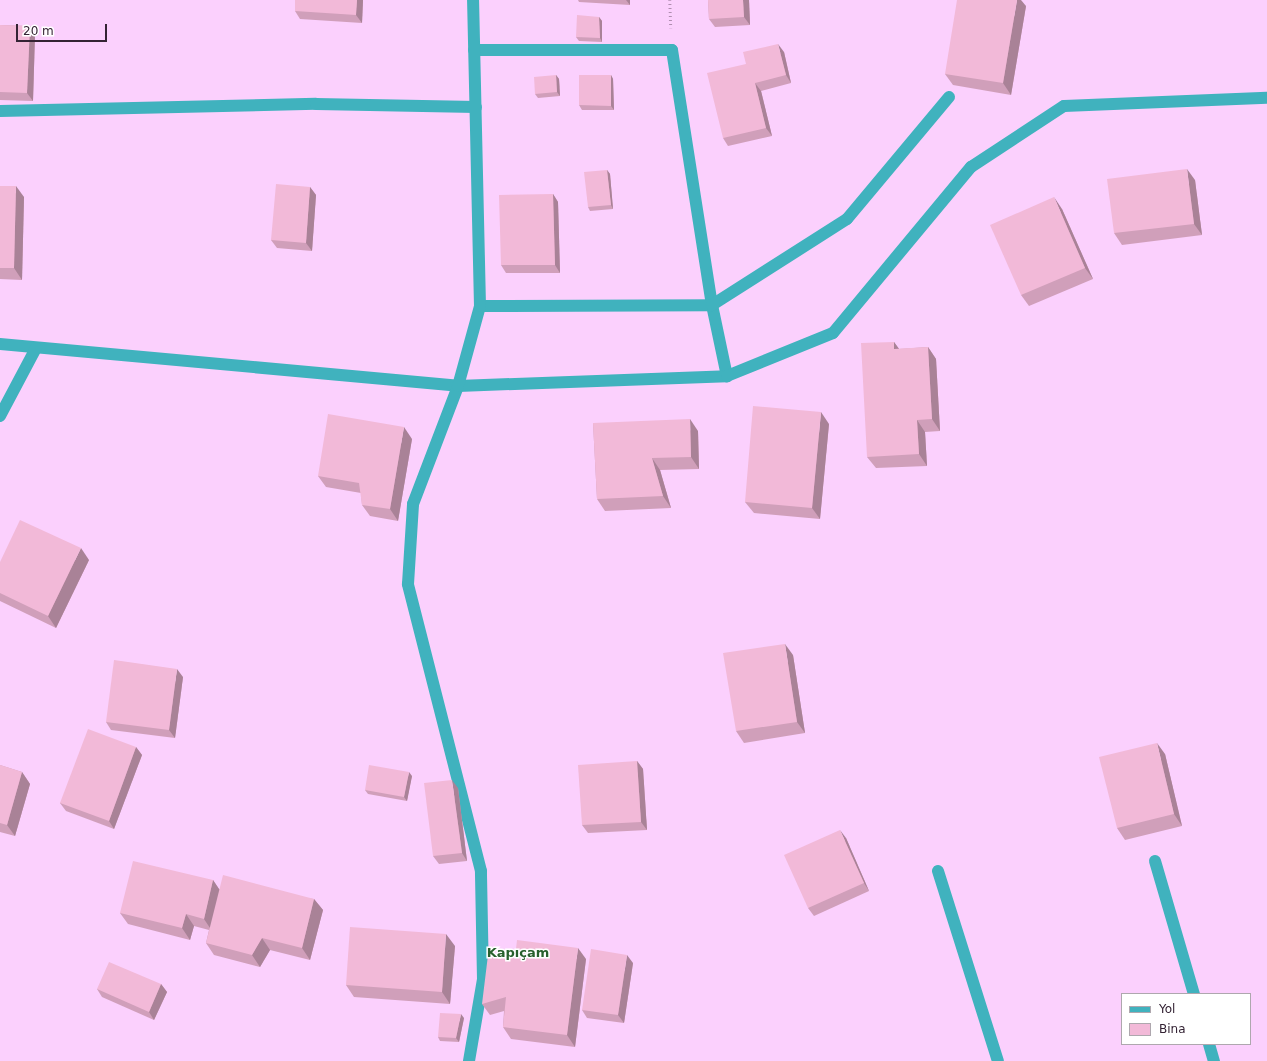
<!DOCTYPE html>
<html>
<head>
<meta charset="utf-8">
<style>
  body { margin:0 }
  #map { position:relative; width:1267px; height:1061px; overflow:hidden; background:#fbd0fd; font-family:"DejaVu Sans",sans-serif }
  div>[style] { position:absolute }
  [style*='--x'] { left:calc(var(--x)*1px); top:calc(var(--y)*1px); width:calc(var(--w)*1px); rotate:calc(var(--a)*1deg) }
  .path>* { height:2.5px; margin-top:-1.25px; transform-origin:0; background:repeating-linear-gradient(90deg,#af8eb0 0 1px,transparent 0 4px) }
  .minor>* { height:12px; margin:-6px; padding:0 6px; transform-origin:6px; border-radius:6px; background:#40b2be }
  .wall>* { inset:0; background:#d09fba }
  .shaded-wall>* { inset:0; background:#a98297 }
  .building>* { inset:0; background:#f2b9d8 }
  span { translate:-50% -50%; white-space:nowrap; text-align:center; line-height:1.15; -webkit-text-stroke:3px #fff; paint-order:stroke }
  .quarter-label { font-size:13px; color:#28602d; font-weight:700 }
  .legend { position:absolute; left:1121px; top:993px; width:130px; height:52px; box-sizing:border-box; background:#fff; border:1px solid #aea7ae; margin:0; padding:5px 7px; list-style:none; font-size:12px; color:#342334 }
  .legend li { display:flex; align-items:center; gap:8px; height:20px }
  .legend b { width:20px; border:1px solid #aea7ae }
  .scale { position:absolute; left:16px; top:24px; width:91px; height:18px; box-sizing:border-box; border:2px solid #342334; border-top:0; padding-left:5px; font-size:12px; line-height:14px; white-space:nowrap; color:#342334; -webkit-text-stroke:3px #fff; paint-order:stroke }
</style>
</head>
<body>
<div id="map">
  <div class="path">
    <i style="--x:670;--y:0;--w:28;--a:88"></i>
  </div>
  <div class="minor">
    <i style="--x:474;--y:50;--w:198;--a:0"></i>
    <i style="--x:672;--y:50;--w:258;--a:81.1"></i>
    <i style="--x:712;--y:305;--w:73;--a:78.1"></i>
    <i style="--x:0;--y:111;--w:316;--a:-1.3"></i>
    <i style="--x:316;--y:104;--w:160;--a:1.1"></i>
    <i style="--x:480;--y:306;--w:232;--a:-0.2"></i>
    <i style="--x:712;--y:305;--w:160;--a:-32.5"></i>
    <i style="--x:847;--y:219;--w:159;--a:-50.1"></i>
    <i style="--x:0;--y:344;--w:460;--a:5.2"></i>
    <i style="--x:458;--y:386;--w:269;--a:-2.1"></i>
    <i style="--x:727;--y:376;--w:114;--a:-22.1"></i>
    <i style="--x:833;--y:333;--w:216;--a:-50.3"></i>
    <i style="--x:971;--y:167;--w:111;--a:-33.3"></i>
    <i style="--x:1064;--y:106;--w:203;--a:-2.3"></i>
    <i style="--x:0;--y:416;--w:77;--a:-62.1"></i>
    <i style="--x:1155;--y:861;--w:139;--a:73.7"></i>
    <i style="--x:938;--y:871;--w:199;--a:72.5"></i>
    <i style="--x:1209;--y:1044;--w:18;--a:74"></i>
    <i style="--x:469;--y:1061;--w:83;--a:-80.3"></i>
    <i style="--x:483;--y:979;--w:108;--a:-91.1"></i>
    <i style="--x:481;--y:871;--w:296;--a:-104.3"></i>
    <i style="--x:408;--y:584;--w:80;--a:-86.4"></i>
    <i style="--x:413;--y:504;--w:126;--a:-69.1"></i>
    <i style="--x:458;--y:386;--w:83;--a:-74.6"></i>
    <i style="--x:480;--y:306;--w:306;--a:-91.3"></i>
  </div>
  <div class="wall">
    <i style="clip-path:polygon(295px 0,363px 0,362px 23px,300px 19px,295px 11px)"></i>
    <i style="clip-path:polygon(578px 0,630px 0,630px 5px,579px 2px)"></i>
    <i style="clip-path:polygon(708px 0,749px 0,750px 25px,715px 27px,709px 19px)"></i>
    <i style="clip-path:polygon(1026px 6px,1011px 95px,953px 85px,945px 74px)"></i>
    <i style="clip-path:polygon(599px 17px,602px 21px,602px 42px,579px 41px,576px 37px)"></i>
    <i style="clip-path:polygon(0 25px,30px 26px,35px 34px,33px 101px,0 100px)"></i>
    <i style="clip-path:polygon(784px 52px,791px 83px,761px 91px,772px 136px,728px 146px,723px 138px,746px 64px)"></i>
    <i style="clip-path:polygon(556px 75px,559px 79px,560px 96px,538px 98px,535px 94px)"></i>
    <i style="clip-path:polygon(611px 75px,613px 79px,614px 110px,582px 110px,579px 105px)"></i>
    <i style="clip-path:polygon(607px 170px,610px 174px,613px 209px,590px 211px,588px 207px)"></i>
    <i style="clip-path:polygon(1195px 180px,1202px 235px,1122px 245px,1114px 233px)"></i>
    <i style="clip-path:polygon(0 186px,24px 197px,22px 280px,0 279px)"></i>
    <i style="clip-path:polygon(310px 187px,316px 195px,312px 251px,277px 248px,271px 240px)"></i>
    <i style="clip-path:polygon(553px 194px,558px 202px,560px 273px,506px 273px,501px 265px)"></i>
    <i style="clip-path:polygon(1062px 209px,1093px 279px,1029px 306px,1021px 295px)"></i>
    <i style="clip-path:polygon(894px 342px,899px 349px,928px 347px,936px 359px,940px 431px,925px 432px,927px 466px,876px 468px,867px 457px)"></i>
    <i style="clip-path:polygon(593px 423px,698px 431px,699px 469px,660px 470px,671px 508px,605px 511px,597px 499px)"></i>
    <i style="clip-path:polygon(829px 424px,820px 519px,754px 513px,745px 502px)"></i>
    <i style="clip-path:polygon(412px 439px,398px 521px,370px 516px,362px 505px,361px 493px,326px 487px,318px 476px)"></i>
    <i style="clip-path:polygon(89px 560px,56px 628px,0 601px,0 562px)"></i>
    <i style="clip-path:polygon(793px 655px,805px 733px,744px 743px,736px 731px)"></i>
    <i style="clip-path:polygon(183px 677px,175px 738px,111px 730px,106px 722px)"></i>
    <i style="clip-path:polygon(136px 747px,142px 755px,114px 829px,66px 811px,60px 803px)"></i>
    <i style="clip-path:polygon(1165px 754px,1182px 826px,1125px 840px,1117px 828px)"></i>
    <i style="clip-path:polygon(637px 761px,643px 769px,647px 830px,588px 833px,582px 825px)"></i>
    <i style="clip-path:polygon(0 765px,22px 772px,30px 784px,15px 836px,0 832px)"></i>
    <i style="clip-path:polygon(412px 776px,407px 801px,368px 794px,365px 790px)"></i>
    <i style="clip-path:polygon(458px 788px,467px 861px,439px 864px,433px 856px)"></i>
    <i style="clip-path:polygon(846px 838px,869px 891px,814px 916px,808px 908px)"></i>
    <i style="clip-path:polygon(213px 880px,219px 889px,314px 899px,323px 910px,310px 960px,270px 950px,260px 967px,214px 955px,206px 943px,209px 930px,194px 926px,190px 940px,128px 924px,120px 913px)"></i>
    <i style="clip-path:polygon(455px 946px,450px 1004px,354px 997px,346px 985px)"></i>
    <i style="clip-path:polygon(515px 958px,586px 959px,575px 1047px,511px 1039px,503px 1027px,504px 1011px,490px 1015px,482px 1004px)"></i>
    <i style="clip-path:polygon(633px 963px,624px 1023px,587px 1018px,582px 1010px)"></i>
    <i style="clip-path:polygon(161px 984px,167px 992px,154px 1020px,102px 997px,97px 989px)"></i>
    <i style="clip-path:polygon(464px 1018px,459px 1042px,440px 1041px,438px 1037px)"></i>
  </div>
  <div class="shaded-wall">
    <i style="clip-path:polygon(357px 0,363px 0,362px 23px,356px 15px)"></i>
    <i style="clip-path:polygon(626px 0,630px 0,630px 5px)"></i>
    <i style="clip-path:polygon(743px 0,749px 0,750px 25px,744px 17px)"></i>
    <i style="clip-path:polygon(1017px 0,1021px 0,1026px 6px,1011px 95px,1003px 83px)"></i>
    <i style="clip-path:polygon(599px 17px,602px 21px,602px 42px,600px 38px)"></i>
    <i style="clip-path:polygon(30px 26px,35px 34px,33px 101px,27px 93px)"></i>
    <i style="clip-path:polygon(778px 44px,784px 52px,791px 83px,786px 75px)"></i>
    <i style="clip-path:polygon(556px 75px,559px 79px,560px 96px,557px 92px)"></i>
    <i style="clip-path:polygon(611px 75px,613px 79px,614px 110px,611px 106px)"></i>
    <i style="clip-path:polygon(755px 83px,761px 91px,772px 136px,766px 128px)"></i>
    <i style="clip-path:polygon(1187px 169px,1195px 180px,1202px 235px,1194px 224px)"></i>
    <i style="clip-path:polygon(607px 170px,610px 174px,613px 209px,611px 205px)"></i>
    <i style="clip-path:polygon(16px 186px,24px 197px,22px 280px,14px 268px)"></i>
    <i style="clip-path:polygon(310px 187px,316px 195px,312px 251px,306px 243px)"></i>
    <i style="clip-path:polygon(553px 194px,558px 202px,560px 273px,555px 265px)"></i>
    <i style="clip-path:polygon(1054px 197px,1062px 209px,1093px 279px,1085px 268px)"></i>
    <i style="clip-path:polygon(894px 342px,902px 353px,894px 349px)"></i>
    <i style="clip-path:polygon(928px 347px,936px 359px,940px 431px,932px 419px)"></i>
    <i style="clip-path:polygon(821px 412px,829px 424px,820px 519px,812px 508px)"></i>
    <i style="clip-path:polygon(690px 419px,698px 431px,699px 469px,691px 457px)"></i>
    <i style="clip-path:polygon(917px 420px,925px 432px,927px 466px,919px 454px)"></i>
    <i style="clip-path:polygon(404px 427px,412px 439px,398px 521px,390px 509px)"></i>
    <i style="clip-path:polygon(652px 458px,660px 470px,671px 508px,663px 496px)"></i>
    <i style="clip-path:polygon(81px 548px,89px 560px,56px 628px,48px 616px)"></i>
    <i style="clip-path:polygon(785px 644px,793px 655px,805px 733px,797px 722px)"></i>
    <i style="clip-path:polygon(177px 669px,183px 677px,175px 738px,169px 730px)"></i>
    <i style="clip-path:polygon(1157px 743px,1165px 754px,1182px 826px,1174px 814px)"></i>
    <i style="clip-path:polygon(136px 747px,142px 755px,114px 829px,109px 821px)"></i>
    <i style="clip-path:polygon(637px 761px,643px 769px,647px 830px,641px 822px)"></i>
    <i style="clip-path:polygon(22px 772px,30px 784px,15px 836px,7px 825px)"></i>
    <i style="clip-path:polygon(409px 772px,412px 776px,407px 801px,404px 797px)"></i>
    <i style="clip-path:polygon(452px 780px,458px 788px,467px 861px,462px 853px)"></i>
    <i style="clip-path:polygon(840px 830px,846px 838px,869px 891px,864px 883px)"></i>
    <i style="clip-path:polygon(213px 880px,221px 892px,212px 931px,204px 919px)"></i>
    <i style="clip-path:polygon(314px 899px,323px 910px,310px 960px,302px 948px)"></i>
    <i style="clip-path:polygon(186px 914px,194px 926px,190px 940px,182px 928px)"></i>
    <i style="clip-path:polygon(446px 934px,455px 946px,450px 1004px,442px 992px)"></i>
    <i style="clip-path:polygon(262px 938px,270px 950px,260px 967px,252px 955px)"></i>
    <i style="clip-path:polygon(578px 948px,586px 959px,575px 1047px,567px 1035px)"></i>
    <i style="clip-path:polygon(627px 955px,633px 963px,624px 1023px,618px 1015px)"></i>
    <i style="clip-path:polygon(161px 984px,167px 992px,154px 1020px,149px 1012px)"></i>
    <i style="clip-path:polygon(461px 1014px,464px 1018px,459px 1042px,456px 1038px)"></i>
  </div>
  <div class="building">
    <i style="clip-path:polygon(295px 0,357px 0,356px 15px,295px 11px)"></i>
    <i style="clip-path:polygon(708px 0,743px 0,744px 17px,709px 19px)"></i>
    <i style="clip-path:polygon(957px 0,1017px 0,1003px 83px,945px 74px)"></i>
    <i style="clip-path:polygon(577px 15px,599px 17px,600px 38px,576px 37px)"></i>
    <i style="clip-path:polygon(0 25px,30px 26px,27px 93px,0 92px)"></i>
    <i style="clip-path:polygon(778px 44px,786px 75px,755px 83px,766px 128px,723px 138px,707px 73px,746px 64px,743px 52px)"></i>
    <i style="clip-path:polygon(556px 75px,557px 92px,535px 94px,534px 77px)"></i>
    <i style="clip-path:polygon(579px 75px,611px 75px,611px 106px,579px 105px)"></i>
    <i style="clip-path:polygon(1187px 169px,1194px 224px,1114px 233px,1107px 179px)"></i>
    <i style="clip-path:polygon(607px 170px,611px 205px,588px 207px,584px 172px)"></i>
    <i style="clip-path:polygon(276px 184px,310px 187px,306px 243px,271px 240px)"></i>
    <i style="clip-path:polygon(0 186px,16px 186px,14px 268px,0 268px)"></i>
    <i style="clip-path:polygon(553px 194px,555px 265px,501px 265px,499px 195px)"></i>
    <i style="clip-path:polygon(1054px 197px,1085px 268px,1021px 295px,990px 225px)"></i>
    <i style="clip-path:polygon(894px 342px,894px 349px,928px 347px,932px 419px,917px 420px,919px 454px,867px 457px,861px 343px)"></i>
    <i style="clip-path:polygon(753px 406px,821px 412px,812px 508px,745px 502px)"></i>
    <i style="clip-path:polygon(328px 414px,404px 427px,390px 509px,362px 505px,359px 483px,318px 476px)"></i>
    <i style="clip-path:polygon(690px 419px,691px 457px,652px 458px,663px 496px,597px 499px,593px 423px)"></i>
    <i style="clip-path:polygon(20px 520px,81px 548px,48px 616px,0 593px,0 562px)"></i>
    <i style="clip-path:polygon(785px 644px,797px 722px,736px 731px,723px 653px)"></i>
    <i style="clip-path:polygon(114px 660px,177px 669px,169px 730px,106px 722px)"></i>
    <i style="clip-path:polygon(88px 729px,136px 747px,109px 821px,60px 803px)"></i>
    <i style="clip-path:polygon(1157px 743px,1174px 814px,1117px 828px,1099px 757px)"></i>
    <i style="clip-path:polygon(637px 761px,641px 822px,582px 825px,578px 765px)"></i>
    <i style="clip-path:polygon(0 765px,22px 772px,7px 825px,0 823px)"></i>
    <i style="clip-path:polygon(369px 765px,409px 772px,404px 797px,365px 790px)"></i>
    <i style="clip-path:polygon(452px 780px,462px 853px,433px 856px,424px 783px)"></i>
    <i style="clip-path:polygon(840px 830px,864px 883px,808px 908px,784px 855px)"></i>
    <i style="clip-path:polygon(133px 861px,213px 880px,204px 919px,186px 914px,182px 928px,120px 913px)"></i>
    <i style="clip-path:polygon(223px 875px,314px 899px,302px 948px,262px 938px,252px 955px,206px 943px)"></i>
    <i style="clip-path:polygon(350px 927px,446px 934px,442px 992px,346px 985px)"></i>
    <i style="clip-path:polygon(517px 940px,578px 948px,567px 1035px,503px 1027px,506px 997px,482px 1004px,488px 955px,515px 958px)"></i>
    <i style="clip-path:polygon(591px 949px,627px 955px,618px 1015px,582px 1010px)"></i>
    <i style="clip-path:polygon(109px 962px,161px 984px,149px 1012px,97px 989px)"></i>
    <i style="clip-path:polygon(440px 1013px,461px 1014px,456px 1038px,438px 1037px)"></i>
  </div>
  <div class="quarter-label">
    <span style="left:518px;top:953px">Kapıçam</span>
  </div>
  <ul class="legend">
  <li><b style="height:5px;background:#40b2be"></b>Yol</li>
  <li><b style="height:11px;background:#f2b9d8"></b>Bina</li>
  </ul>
  <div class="scale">20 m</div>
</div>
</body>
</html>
